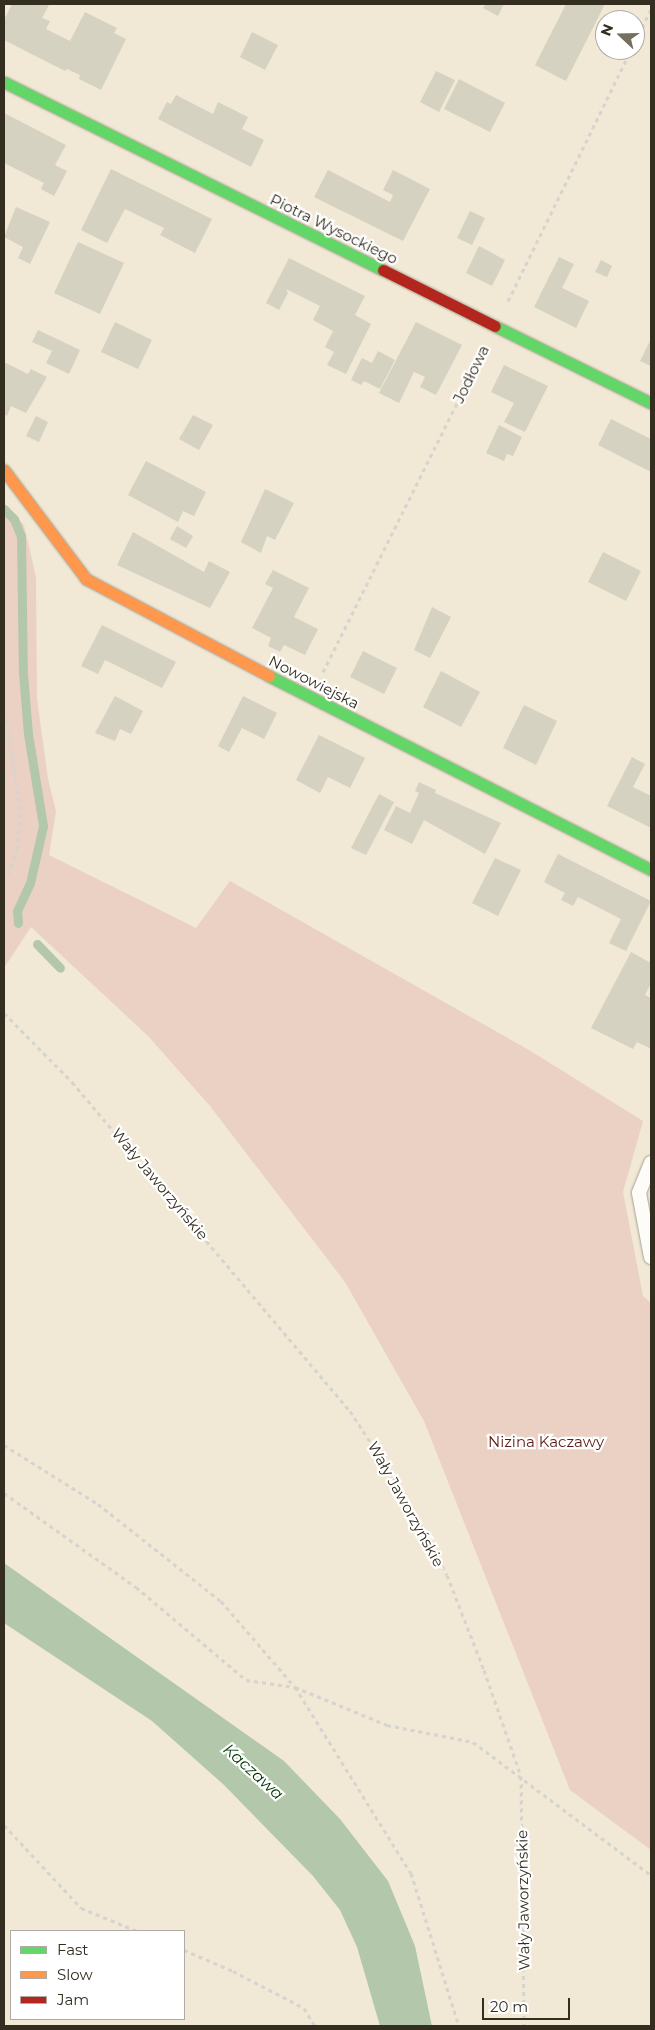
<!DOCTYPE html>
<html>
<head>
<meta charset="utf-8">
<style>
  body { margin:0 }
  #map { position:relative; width:655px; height:2030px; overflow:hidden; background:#f1e8d5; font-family:Montserrat,sans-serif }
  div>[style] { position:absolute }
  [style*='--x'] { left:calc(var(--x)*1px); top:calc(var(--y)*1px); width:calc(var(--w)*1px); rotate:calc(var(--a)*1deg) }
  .green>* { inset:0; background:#ead1c4 }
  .water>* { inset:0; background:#b3c8aa }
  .stream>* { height:9px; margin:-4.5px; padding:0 4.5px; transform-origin:4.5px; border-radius:4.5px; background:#b3c8aa }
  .building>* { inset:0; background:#d5d2c1 }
  .path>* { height:3px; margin-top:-1.5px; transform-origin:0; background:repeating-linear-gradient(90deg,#d6d4ce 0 4px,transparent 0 8px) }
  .roads { filter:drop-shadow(0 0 1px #a7a192) drop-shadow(0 0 1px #a7a192) }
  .lane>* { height:14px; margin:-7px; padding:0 7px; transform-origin:7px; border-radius:7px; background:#fdfcf9 }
  .fast>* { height:11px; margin:-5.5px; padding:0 5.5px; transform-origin:5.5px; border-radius:5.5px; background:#63d668 }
  .slow>* { height:11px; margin:-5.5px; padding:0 5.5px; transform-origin:5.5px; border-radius:5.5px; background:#ff974d }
  .jam>* { height:11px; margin:-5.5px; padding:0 5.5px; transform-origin:5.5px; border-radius:5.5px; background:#b3261e }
  span { translate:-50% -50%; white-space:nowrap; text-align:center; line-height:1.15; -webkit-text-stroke:4.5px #fff; paint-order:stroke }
  .street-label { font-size:15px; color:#342e21 }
  .park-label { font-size:15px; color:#5a1d15 }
  .water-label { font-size:16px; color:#003406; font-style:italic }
  .frame { position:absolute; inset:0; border:5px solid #342e21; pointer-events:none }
  .legend { position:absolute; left:10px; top:1930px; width:175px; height:90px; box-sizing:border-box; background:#fff; border:1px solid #aeaba6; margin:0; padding:6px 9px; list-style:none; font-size:15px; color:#342e21 }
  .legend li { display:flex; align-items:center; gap:10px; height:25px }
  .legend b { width:25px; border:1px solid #aeaba6 }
  .north { position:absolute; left:595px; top:10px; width:50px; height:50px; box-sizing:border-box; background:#fff; border:1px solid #aeaba6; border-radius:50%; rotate:291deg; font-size:14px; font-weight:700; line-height:20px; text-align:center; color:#342e21 }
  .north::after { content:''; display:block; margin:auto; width:18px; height:22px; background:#766f60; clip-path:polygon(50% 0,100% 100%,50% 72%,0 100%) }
  .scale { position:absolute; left:482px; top:1998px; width:88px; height:22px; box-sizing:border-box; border:2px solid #342e21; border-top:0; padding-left:6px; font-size:15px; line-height:18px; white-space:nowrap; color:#342e21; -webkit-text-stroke:4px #fff; paint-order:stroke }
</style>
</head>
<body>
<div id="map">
  <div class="green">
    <i style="clip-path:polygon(4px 505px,24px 525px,36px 577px,37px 699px,48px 779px,56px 811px,49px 855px,196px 928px,230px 881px,529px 1050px,643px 1121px,623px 1192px,643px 1296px,651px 1303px,651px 1850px,570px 1790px,424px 1421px,345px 1282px,210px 1106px,148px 1036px,31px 927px,4px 968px)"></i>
  </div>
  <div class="water">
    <i style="clip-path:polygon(4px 1563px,284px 1761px,340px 1819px,388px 1881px,415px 1946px,432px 2026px,380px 2026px,357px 1947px,340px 1910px,313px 1876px,224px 1785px,152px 1721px,4px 1623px)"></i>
  </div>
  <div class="stream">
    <i style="--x:4;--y:509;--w:14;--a:45"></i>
    <i style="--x:14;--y:519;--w:18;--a:68"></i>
    <i style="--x:21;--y:536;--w:137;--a:89.2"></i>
    <i style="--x:23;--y:673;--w:61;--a:85.3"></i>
    <i style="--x:28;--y:734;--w:93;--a:80.7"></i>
    <i style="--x:43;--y:826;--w:58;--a:102.8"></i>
    <i style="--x:30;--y:883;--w:31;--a:115"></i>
    <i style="--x:17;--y:911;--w:12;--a:85"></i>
    <i style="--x:37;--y:944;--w:33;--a:46"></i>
  </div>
  <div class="building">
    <i style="clip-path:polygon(12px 4px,49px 5px,42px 18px,50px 21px,46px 29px,70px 41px,85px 12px,117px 28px,114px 33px,126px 39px,101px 90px,79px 79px,80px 75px,67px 69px,65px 71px,4px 40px,4px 20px)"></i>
    <i style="clip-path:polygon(486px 4px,504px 4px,498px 16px,483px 8px)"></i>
    <i style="clip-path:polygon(566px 4px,605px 4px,566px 81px,535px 65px)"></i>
    <i style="clip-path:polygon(252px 32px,278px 45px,265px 70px,240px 57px)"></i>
    <i style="clip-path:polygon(436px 71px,455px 80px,439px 112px,420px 102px)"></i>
    <i style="clip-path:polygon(459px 79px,505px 103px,490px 132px,444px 109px)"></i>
    <i style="clip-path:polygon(176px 95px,213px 114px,218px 102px,248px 117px,242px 129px,264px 140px,251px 167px,158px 119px,167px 102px,171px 104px)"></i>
    <i style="clip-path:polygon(4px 113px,66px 145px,55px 165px,67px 171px,54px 196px,41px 189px,44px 183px,4px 163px)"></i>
    <i style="clip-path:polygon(111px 169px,212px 219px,195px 253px,160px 235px,164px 228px,125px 209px,107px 243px,81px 230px)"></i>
    <i style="clip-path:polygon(328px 170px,390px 202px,393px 195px,383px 190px,393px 170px,430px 189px,403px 241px,314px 197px)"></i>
    <i style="clip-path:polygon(16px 207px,50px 222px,30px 264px,18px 258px,23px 247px,4px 237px)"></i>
    <i style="clip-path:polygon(470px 211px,485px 218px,472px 245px,457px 238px)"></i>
    <i style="clip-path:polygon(78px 242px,124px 263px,100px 314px,54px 293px)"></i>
    <i style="clip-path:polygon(479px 246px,505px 260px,492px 286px,466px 273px)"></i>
    <i style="clip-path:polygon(559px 257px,574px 264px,562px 288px,589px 301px,576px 328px,534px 307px)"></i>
    <i style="clip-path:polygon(289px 258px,365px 296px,355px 315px,371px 324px,346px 374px,327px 365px,334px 352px,325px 347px,333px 331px,313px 320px,320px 306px,286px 289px,288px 293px,279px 310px,266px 303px)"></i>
    <i style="clip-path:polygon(601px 260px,612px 266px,607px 277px,595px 272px)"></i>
    <i style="clip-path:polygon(115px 322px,152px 340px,138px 369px,101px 352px)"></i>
    <i style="clip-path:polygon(416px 322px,462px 345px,436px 395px,420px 387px,425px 377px,414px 372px,399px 403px,379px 393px)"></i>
    <i style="clip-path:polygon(38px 330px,80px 350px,69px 374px,46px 363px,52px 351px,32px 342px)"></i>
    <i style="clip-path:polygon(651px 339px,651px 366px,640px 361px)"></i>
    <i style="clip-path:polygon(378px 351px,395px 360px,380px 389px,364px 381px,361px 385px,351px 380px,362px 358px,372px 363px)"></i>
    <i style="clip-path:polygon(4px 362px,28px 374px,31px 369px,47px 377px,26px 413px,11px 406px,7px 416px,4px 414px)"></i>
    <i style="clip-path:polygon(504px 365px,548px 386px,525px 432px,504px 422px,514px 403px,491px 392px)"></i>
    <i style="clip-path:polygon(193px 415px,213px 425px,199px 450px,179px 439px)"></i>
    <i style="clip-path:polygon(36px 416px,48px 422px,39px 442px,26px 436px)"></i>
    <i style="clip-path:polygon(611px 419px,651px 439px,651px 472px,598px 445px)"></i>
    <i style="clip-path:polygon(499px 425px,522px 437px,513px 456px,507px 454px,504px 461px,486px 453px)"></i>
    <i style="clip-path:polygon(146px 461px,206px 492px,194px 516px,183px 511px,178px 522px,128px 495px)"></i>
    <i style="clip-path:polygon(265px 489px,294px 503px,275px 540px,267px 536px,261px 553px,241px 542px)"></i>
    <i style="clip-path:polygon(177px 526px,193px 536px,186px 548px,170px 539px)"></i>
    <i style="clip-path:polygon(133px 532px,204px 572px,209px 561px,230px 572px,210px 608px,117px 565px)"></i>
    <i style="clip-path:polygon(603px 552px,641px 571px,626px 601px,588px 582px)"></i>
    <i style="clip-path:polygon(273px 570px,309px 588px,294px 617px,318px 629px,305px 655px,284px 645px,280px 652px,268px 646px,271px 638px,252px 628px,273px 588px,265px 584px)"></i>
    <i style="clip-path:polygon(432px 607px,451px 617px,430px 658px,414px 650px)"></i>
    <i style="clip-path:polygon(102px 625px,176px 662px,162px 688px,105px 660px,98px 674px,81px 666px)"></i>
    <i style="clip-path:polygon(363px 651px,397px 668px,384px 694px,350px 677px)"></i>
    <i style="clip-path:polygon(441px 671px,480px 692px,461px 727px,423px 707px)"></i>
    <i style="clip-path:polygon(115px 696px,143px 711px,131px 734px,120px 729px,115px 741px,95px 733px)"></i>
    <i style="clip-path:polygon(243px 696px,277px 713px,264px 739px,242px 728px,229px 752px,218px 746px)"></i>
    <i style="clip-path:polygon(524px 705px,557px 721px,536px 765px,503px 748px)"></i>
    <i style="clip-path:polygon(319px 735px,365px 758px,350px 788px,328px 777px,320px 793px,296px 780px)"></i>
    <i style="clip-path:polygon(632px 757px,645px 764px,633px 787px,651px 796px,651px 828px,607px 806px)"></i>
    <i style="clip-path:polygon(419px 782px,436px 790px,435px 793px,501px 823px,485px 854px,424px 820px,412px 844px,384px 830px,396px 806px,410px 813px,419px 793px,415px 791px)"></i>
    <i style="clip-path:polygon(379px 794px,394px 802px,366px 855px,351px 848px)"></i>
    <i style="clip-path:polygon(558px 854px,651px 901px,626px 951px,609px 943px,621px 919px,578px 897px,573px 906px,561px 900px,565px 893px,544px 882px)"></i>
    <i style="clip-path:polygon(495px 858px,521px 870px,498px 916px,472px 903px)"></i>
    <i style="clip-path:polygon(631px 952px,651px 963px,651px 983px,645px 995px,651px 998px,651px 1049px,637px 1042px,633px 1049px,591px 1028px)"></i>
  </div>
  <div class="path">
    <i style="--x:635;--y:42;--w:37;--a:-64"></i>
    <i style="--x:508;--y:301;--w:280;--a:-63.9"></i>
    <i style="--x:323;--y:672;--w:359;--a:-63.5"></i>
    <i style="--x:4;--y:703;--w:112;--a:81.3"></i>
    <i style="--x:21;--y:814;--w:34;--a:97"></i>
    <i style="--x:17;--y:848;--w:39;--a:109"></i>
    <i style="--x:4;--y:1013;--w:97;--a:45.4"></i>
    <i style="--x:72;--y:1082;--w:431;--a:49.8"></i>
    <i style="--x:350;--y:1411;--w:100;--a:56.8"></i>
    <i style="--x:405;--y:1495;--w:90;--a:62.3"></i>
    <i style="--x:447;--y:1575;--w:102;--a:68.7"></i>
    <i style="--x:484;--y:1670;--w:112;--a:70.8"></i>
    <i style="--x:521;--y:1776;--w:250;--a:89.3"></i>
    <i style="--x:4;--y:1445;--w:111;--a:32.1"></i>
    <i style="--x:98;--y:1504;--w:157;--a:38.3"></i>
    <i style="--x:221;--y:1601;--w:113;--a:49.3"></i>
    <i style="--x:295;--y:1687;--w:219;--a:58.1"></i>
    <i style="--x:411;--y:1873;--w:160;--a:72.6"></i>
    <i style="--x:4;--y:1493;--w:162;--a:35.5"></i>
    <i style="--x:136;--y:1587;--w:144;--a:40.2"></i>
    <i style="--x:246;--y:1680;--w:49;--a:8.1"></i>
    <i style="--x:295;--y:1687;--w:100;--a:22.4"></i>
    <i style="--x:387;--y:1725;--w:88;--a:11.2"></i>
    <i style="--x:473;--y:1742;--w:222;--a:36.8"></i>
    <i style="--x:4;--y:1825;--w:113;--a:47.1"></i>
    <i style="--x:81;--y:1908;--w:61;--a:22.3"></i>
    <i style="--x:184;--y:1950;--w:53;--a:23.2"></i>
    <i style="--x:233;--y:1971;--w:80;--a:27.5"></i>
    <i style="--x:304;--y:2008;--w:21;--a:59"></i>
  </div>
  <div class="roads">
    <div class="lane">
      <i style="--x:651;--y:1163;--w:32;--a:112"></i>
      <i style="--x:639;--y:1193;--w:65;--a:79.4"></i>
    </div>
    <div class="fast">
      <i style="--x:4;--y:82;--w:423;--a:26.4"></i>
      <i style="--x:495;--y:326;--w:174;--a:26.3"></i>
      <i style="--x:269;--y:676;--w:428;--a:26.9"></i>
    </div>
    <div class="slow">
      <i style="--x:4;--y:470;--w:136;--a:53"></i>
      <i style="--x:86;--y:579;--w:207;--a:27.9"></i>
    </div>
    <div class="jam">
      <i style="--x:383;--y:270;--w:125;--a:26.6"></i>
    </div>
  </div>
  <div class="street-label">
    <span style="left:334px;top:229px;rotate:26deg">Piotra Wysockiego</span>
    <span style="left:471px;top:374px;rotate:-64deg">Jodłowa</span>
    <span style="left:314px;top:682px;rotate:27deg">Nowowiejska</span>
    <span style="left:160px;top:1184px;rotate:50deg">Wały Jaworzyńskie</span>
    <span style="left:406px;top:1504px;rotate:61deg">Wały Jaworzyńskie</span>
    <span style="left:523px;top:1900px;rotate:-91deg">Wały Jaworzyńskie</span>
  </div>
  <div class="park-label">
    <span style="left:546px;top:1442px">Nizina Kaczawy</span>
  </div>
  <div class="water-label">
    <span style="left:253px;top:1772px;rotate:42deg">Kaczawa</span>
  </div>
  <div class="frame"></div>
  <ul class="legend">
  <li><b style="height:6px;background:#63d668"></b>Fast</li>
  <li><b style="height:6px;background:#ff974d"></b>Slow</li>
  <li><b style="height:6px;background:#b3261e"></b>Jam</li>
  </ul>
  <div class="north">N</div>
  <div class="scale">20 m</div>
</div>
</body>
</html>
